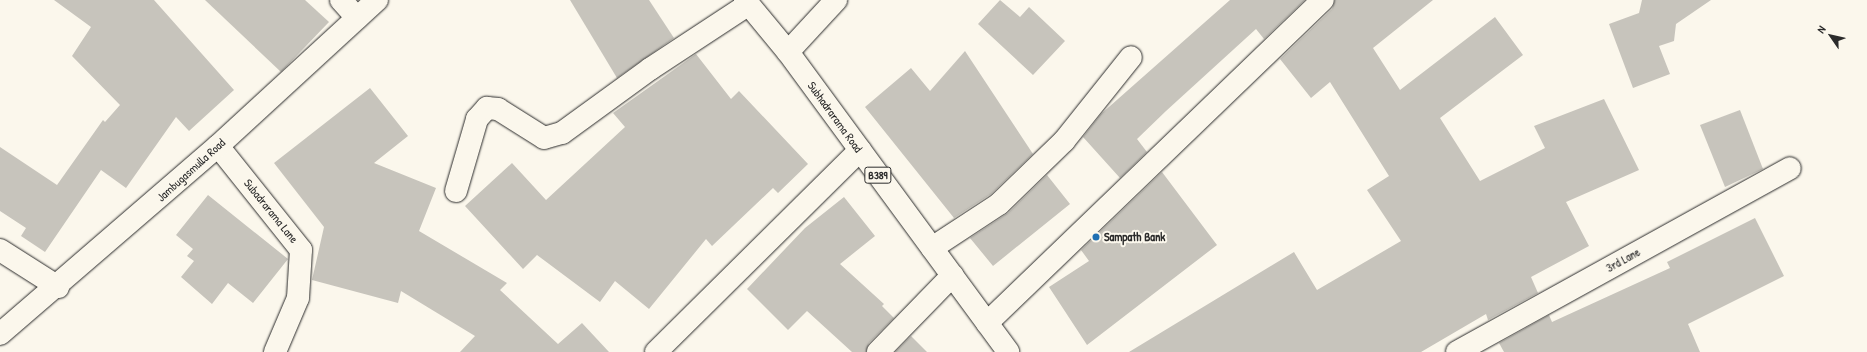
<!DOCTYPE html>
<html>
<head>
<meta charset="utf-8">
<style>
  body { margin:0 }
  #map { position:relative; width:1867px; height:352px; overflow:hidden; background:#fbf7ec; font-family:"Patrick Hand",sans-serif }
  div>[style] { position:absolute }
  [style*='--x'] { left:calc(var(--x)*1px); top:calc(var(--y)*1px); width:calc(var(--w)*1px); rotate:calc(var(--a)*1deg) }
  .building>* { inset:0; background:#c7c4bc }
  .roads { filter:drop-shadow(0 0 1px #2b2b2b) drop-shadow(0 0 1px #2b2b2b) }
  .minor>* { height:22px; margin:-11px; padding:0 11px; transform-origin:11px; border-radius:11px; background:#fbf7ec }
  .tertiary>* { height:22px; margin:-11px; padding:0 11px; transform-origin:11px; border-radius:11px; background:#fbf7ec }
  .primary>* { height:22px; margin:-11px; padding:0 11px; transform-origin:11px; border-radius:11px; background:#fbf7ec }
  .dots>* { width:11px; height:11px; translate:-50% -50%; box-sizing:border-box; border:2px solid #fbf7ec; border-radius:50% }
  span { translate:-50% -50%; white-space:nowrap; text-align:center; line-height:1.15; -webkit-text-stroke:4px #fbf7ec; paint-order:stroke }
  .shield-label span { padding:1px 3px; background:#fbf7ec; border:1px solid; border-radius:3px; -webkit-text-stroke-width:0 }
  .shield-label { font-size:11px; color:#2b2b2b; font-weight:700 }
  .street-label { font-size:12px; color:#2b2b2b }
  .poi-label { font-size:12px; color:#2b2b2b; font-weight:700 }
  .left { translate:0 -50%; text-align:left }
  .north { position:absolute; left:1811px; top:16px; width:40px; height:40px; -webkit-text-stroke:3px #fbf7ec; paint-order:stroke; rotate:304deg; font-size:11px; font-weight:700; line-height:16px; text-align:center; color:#2b2b2b }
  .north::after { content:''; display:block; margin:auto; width:14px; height:18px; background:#2b2b2b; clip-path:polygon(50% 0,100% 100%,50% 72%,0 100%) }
</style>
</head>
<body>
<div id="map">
  <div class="building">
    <i style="clip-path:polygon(54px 0,154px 0,234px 90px,189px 131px,176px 117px,126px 188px,101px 170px,45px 252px,21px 236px,26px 228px,0 211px,0 147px,57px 185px,103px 120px,105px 122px,120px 105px,72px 56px,91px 27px)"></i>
    <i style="clip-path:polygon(205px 0,305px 0,329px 22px,281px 72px)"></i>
    <i style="clip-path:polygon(570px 0,649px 0,674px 38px,617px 78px)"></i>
    <i style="clip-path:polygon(1000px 0,1020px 17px,1029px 7px,1065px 41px,1033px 75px,978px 24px)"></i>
    <i style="clip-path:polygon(1230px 0,1305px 0,1264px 39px,1256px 29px,1166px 111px,1137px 139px,1147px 152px,1120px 178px,1083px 137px,1101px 114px)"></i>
    <i style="clip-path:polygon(1335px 0,1433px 0,1373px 48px,1400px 90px,1495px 17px,1523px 55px,1440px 118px,1480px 181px,1545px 148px,1534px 126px,1604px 99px,1639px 170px,1566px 202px,1589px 246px,1531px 277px,1538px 293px,1488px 320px,1486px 314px,1421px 352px,1129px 352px,1294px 252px,1317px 290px,1401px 241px,1367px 190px,1389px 176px,1330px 82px,1311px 98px,1280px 59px,1332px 9px)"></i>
    <i style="clip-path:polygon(1642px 0,1711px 0,1676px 24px,1674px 41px,1659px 46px,1670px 74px,1633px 88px,1609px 24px,1639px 13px)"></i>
    <i style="clip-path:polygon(965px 51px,1033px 154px,991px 194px,954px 218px,865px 107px,911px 68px,930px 91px)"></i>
    <i style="clip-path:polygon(696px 54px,731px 99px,739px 91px,808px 164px,778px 193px,773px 188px,712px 246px,706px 239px,649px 309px,615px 281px,600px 302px,537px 255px,523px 269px,465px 206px,512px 163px,546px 200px,625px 127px,613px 113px)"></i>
    <i style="clip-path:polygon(370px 88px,408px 136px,374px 163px,436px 188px,419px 231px,507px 283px,500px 290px,558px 344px,582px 323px,609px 352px,460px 352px,475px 336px,401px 291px,398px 303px,312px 280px,324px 227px,274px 163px)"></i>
    <i style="clip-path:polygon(1740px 110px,1763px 169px,1725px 187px,1700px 125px)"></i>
    <i style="clip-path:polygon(1162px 172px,1217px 245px,1087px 345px,1049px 287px,1089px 261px,1081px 250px)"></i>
    <i style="clip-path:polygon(1047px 175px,1070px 204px,993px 266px,970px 238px,1008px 213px)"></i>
    <i style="clip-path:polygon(208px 195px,288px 259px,253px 303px,228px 283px,212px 304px,181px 277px,194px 261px,187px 256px,193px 249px,176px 235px)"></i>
    <i style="clip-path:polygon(844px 197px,875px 236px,840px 264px,884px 304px,882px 306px,894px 318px,869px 343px,866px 352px,852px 352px,807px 311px,788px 330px,747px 289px,805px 228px)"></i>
    <i style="clip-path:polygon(1755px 218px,1784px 276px,1688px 324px,1700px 352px,1504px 352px,1499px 343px,1549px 315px,1552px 322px,1670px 268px,1667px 262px)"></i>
    <i style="clip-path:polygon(911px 336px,927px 352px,895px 352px)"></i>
  </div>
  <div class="roads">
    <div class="minor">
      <i style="--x:341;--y:0;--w:24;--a:48"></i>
      <i style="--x:788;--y:52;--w:71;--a:-47.3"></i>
      <i style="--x:218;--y:146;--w:133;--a:51.4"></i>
      <i style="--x:301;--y:250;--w:48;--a:93.6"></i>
      <i style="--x:298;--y:298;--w:59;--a:113.1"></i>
      <i style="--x:456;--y:191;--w:75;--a:-73.7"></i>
      <i style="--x:477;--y:119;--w:15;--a:-48"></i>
      <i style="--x:487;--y:108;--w:11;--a:5"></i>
      <i style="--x:498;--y:109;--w:54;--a:32.2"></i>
      <i style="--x:544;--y:138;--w:19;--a:-16"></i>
      <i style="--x:562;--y:133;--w:109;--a:-36"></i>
      <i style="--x:650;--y:69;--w:118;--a:-33.3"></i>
      <i style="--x:932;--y:248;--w:80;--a:-33.3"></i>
      <i style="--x:999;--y:204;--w:91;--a:-44.1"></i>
      <i style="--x:1064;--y:141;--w:107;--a:-51.4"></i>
      <i style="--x:0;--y:250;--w:69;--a:32.5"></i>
      <i style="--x:987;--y:323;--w:466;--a:-43.9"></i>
      <i style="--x:656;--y:352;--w:287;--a:-44.7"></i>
      <i style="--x:878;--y:352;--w:107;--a:-45.8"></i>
      <i style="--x:1457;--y:352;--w:380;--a:-28.9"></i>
    </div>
    <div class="tertiary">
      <i style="--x:0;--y:334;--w:288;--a:-40.8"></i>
      <i style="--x:218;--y:146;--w:216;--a:-42.6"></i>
    </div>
    <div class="primary">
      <i style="--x:745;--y:0;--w:67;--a:50.4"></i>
      <i style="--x:788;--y:52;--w:372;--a:53.7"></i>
    </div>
  </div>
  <div class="dots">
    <i style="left:1096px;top:237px;background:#1f6fb2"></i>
  </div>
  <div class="shield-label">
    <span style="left:878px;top:175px">B389</span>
  </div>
  <div class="street-label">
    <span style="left:835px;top:117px;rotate:54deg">Subhadrarama Road</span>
    <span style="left:191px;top:170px;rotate:-42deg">Jambugasmulla Road</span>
    <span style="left:271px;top:211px;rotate:51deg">Subadrarama Lane</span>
    <span style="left:1623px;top:260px;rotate:-29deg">3rd Lane</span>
  </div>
  <div class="poi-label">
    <span class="left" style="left:1104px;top:237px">Sampath Bank</span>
  </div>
  <div class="north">N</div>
</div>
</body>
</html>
